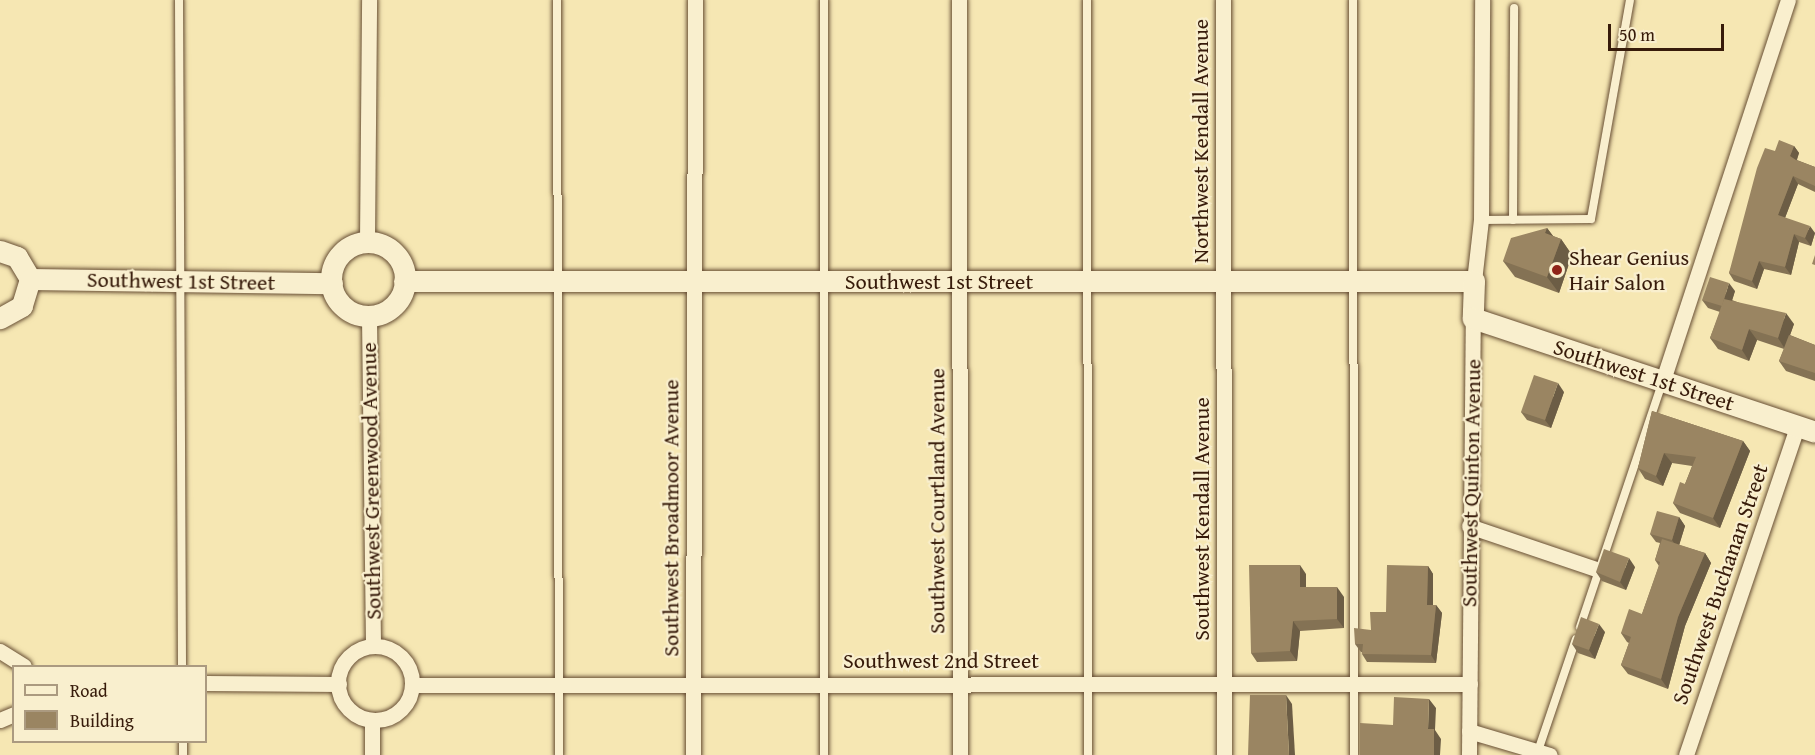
<!DOCTYPE html>
<html>
<head>
<meta charset="utf-8">
<style>
  body { margin:0 }
  #map { position:relative; width:1815px; height:755px; overflow:hidden; background:#f6e7b3; font-family:"Gentium Book Plus",serif }
  div>[style] { position:absolute }
  [style*='--x'] { left:calc(var(--x)*1px); top:calc(var(--y)*1px); width:calc(var(--w)*1px); rotate:calc(var(--a)*1deg) }
  .roads { filter:drop-shadow(0 0 2px #674e34) drop-shadow(0 0 2px #674e34) }
  .lane>* { height:8px; margin:-4px; padding:0 4px; transform-origin:4px; border-radius:4px; background:#f9efce }
  .street>* { height:15px; margin:-7.5px; padding:0 7.5px; transform-origin:7.5px; border-radius:7.5px; background:#f9efce }
  .street>.ring { margin:-7.5px; padding:0; box-sizing:content-box; background:none; border:15px solid #f9efce; border-radius:50% }
  .secondary>* { height:21px; margin:-10.5px; padding:0 10.5px; transform-origin:10.5px; border-radius:10.5px; background:#f9efce }
  .secondary>.ring { margin:-10.5px; padding:0; box-sizing:content-box; background:none; border:21px solid #f9efce; border-radius:50% }
  .wall>* { inset:0; background:#847254 }
  .shaded-wall>* { inset:0; background:#6c5d45 }
  .building>* { inset:0; background:#9a8562 }
  .dots>* { width:16px; height:16px; translate:-50% -50%; box-sizing:border-box; border:3px solid #f9efce; border-radius:50% }
  span { translate:-50% -50%; white-space:nowrap; text-align:center; line-height:1.15; -webkit-text-stroke:4.5px #f9efce; paint-order:stroke }
  .street-label { font-size:22px; color:#371b0a }
  .poi-label { font-size:22px; color:#371b0a }
  .left { translate:0 -50%; text-align:left }
  .legend { position:absolute; left:12px; top:665px; width:195px; height:78px; box-sizing:border-box; background:#f9efce; border:2px solid #ab9a80; margin:0; padding:8px 10px; list-style:none; font-size:18px; color:#371b0a }
  .legend li { display:flex; align-items:center; gap:12px; height:30px }
  .legend b { width:30px; border:2px solid #ab9a80 }
  .scale { position:absolute; left:1608px; top:24px; width:116px; height:27px; box-sizing:border-box; border:3px solid #371b0a; border-top:0; padding-left:8px; font-size:18px; line-height:21px; white-space:nowrap; color:#371b0a; -webkit-text-stroke:4px #f9efce; paint-order:stroke }
</style>
</head>
<body>
<div id="map">
  <div class="roads">
    <div class="lane">
      <i style="--x:179;--y:0;--w:666;--a:89.74"></i>
      <i style="--x:557;--y:0;--w:755;--a:89.85"></i>
      <i style="--x:1087;--y:0;--w:755;--a:89.92"></i>
      <i style="--x:1353;--y:0;--w:755;--a:89.92"></i>
      <i style="--x:1481;--y:220;--w:110;--a:-0.5"></i>
      <i style="--x:1591;--y:219;--w:222;--a:-79.9"></i>
      <i style="--x:1513;--y:220;--w:212;--a:-89.7"></i>
      <i style="--x:1580;--y:627;--w:257;--a:-71.4"></i>
      <i style="--x:183;--y:742;--w:13;--a:90"></i>
      <i style="--x:1538;--y:751;--w:118;--a:-71.3"></i>
      <i style="--x:824;--y:755;--w:755;--a:-90"></i>
    </div>
    <div class="street">
      <i style="--x:959;--y:0;--w:755;--a:89.92"></i>
      <i style="--x:1223;--y:0;--w:755;--a:89.92"></i>
      <i style="--x:367;--y:240;--w:240;--a:-89.5"></i>
      <i style="--x:1474;--y:281;--w:61;--a:-83.5"></i>
      <i style="--x:1481;--y:220;--w:220;--a:-89.7"></i>
      <i style="--x:369;--y:317;--w:328;--a:89.3"></i>
      <i style="--x:1663;--y:380;--w:400;--a:-71.8"></i>
      <i style="--x:1469;--y:526;--w:137;--a:18.7"></i>
      <i class="ring" style="left:338px;top:646px;width:59px;height:59px"></i>
      <i style="--x:0;--y:651;--w:28;--a:32"></i>
      <i style="--x:206;--y:683;--w:133;--a:0.4"></i>
      <i style="--x:412;--y:685;--w:1058;--a:-0.05"></i>
      <i style="--x:0;--y:720;--w:15;--a:-23"></i>
      <i style="--x:372;--y:722;--w:33;--a:90"></i>
      <i style="--x:1469;--y:731;--w:84;--a:16.5"></i>
      <i style="--x:693;--y:755;--w:755;--a:-89.85"></i>
      <i style="--x:1469;--y:755;--w:437;--a:-89.5"></i>
      <i style="--x:1686;--y:755;--w:346;--a:-71.3"></i>
    </div>
    <div class="secondary">
      <i class="ring" style="left:331px;top:242px;width:53px;height:53px"></i>
      <i style="--x:0;--y:251;--w:18;--a:19"></i>
      <i style="--x:17;--y:257;--w:26;--a:59"></i>
      <i style="--x:30;--y:279;--w:28;--a:107"></i>
      <i style="--x:22;--y:306;--w:25;--a:151"></i>
      <i style="--x:30;--y:279;--w:302;--a:0.8"></i>
      <i style="--x:404;--y:281;--w:1070;--a:0"></i>
      <i style="--x:1474;--y:281;--w:37;--a:92"></i>
      <i style="--x:1473;--y:318;--w:360;--a:18.4"></i>
    </div>
  </div>
  <div class="wall">
    <i style="clip-path:polygon(1794px 146px,1799px 153px,1797px 160px,1815px 167px,1815px 192px,1798px 184px,1785px 218px,1815px 233px,1811px 246px,1799px 242px,1791px 275px,1764px 269px,1757px 289px,1734px 281px,1729px 273px,1775px 151px)"></i>
    <i style="clip-path:polygon(1547px 228px,1553px 236px,1561px 239px,1572px 255px,1559px 293px,1515px 277px,1503px 261px)"></i>
    <i style="clip-path:polygon(1735px 291px,1732px 300px,1794px 324px,1790px 335px,1815px 345px,1815px 381px,1786px 371px,1779px 361px,1784px 349px,1757px 340px,1749px 361px,1718px 349px,1710px 338px,1720px 312px,1708px 308px,1702px 300px)"></i>
    <i style="clip-path:polygon(1564px 392px,1551px 428px,1527px 420px,1521px 412px)"></i>
    <i style="clip-path:polygon(1652px 411px,1743px 441px,1750px 451px,1720px 528px,1680px 513px,1673px 503px,1685px 484px,1692px 466px,1672px 463px,1663px 486px,1645px 479px,1638px 468px)"></i>
    <i style="clip-path:polygon(1679px 517px,1685px 526px,1679px 545px,1705px 553px,1711px 563px,1685px 626px,1668px 689px,1628px 674px,1621px 665px,1629px 643px,1627px 642px,1621px 633px,1642px 614px,1659px 566px,1655px 560px,1660px 543px,1656px 542px,1650px 534px)"></i>
    <i style="clip-path:polygon(1428px 566px,1433px 574px,1433px 605px,1436px 605px,1442px 613px,1436px 663px,1367px 662px,1362px 654px,1362px 652px,1361px 652px,1355px 644px,1371px 630px,1386px 612px)"></i>
    <i style="clip-path:polygon(1635px 567px,1626px 590px,1602px 581px,1596px 572px)"></i>
    <i style="clip-path:polygon(1306px 574px,1306px 587px,1344px 597px,1344px 628px,1300px 631px,1297px 661px,1257px 662px,1251px 653px)"></i>
    <i style="clip-path:polygon(1605px 632px,1595px 659px,1578px 653px,1572px 644px)"></i>
  </div>
  <div class="shaded-wall">
    <i style="clip-path:polygon(1794px 146px,1799px 153px,1795px 164px,1790px 156px)"></i>
    <i style="clip-path:polygon(1793px 176px,1798px 184px,1783px 223px,1778px 215px)"></i>
    <i style="clip-path:polygon(1810px 226px,1815px 233px,1811px 246px,1805px 238px)"></i>
    <i style="clip-path:polygon(1547px 228px,1559px 244px,1545px 233px)"></i>
    <i style="clip-path:polygon(1794px 234px,1799px 242px,1791px 275px,1785px 267px)"></i>
    <i style="clip-path:polygon(1561px 239px,1572px 255px,1559px 293px,1547px 277px)"></i>
    <i style="clip-path:polygon(1759px 261px,1764px 269px,1757px 289px,1752px 281px)"></i>
    <i style="clip-path:polygon(1729px 283px,1735px 291px,1728px 314px,1722px 306px)"></i>
    <i style="clip-path:polygon(1786px 313px,1794px 324px,1785px 349px,1778px 338px)"></i>
    <i style="clip-path:polygon(1749px 329px,1757px 340px,1749px 361px,1742px 350px)"></i>
    <i style="clip-path:polygon(1558px 383px,1564px 392px,1551px 428px,1545px 420px)"></i>
    <i style="clip-path:polygon(1743px 441px,1750px 451px,1720px 528px,1713px 518px)"></i>
    <i style="clip-path:polygon(1664px 453px,1672px 463px,1663px 486px,1656px 476px)"></i>
    <i style="clip-path:polygon(1679px 517px,1685px 526px,1678px 549px,1672px 540px)"></i>
    <i style="clip-path:polygon(1705px 553px,1711px 563px,1685px 626px,1668px 689px,1661px 679px,1678px 617px)"></i>
    <i style="clip-path:polygon(1629px 558px,1635px 567px,1626px 590px,1620px 582px)"></i>
    <i style="clip-path:polygon(1300px 565px,1306px 574px,1306px 596px,1300px 587px)"></i>
    <i style="clip-path:polygon(1428px 566px,1433px 574px,1433px 613px,1427px 605px)"></i>
    <i style="clip-path:polygon(1337px 587px,1344px 597px,1344px 628px,1337px 619px)"></i>
    <i style="clip-path:polygon(1436px 605px,1442px 613px,1436px 663px,1431px 655px)"></i>
    <i style="clip-path:polygon(1293px 621px,1300px 631px,1297px 661px,1290px 651px)"></i>
    <i style="clip-path:polygon(1599px 624px,1605px 632px,1595px 659px,1589px 650px)"></i>
    <i style="clip-path:polygon(1286px 695px,1292px 704px,1295px 755px,1289px 755px)"></i>
    <i style="clip-path:polygon(1429px 699px,1436px 708px,1435px 730px,1441px 739px,1440px 755px,1434px 755px,1428px 729px)"></i>
  </div>
  <div class="building">
    <i style="clip-path:polygon(1779px 140px,1794px 146px,1790px 156px,1796px 160px,1815px 167px,1815px 186px,1793px 176px,1778px 215px,1810px 226px,1805px 238px,1794px 234px,1785px 267px,1759px 261px,1752px 281px,1729px 273px,1757px 168px,1765px 148px,1775px 151px)"></i>
    <i style="clip-path:polygon(1547px 228px,1545px 233px,1561px 239px,1547px 277px,1503px 261px,1511px 238px)"></i>
    <i style="clip-path:polygon(1815px 255px,1815px 265px,1812px 264px)"></i>
    <i style="clip-path:polygon(1710px 277px,1729px 283px,1722px 306px,1702px 300px)"></i>
    <i style="clip-path:polygon(1724px 299px,1786px 313px,1778px 338px,1749px 329px,1742px 350px,1710px 338px)"></i>
    <i style="clip-path:polygon(1789px 335px,1815px 345px,1815px 373px,1779px 361px)"></i>
    <i style="clip-path:polygon(1534px 375px,1558px 383px,1545px 420px,1521px 412px)"></i>
    <i style="clip-path:polygon(1652px 411px,1743px 441px,1713px 518px,1673px 503px,1680px 482px,1685px 484px,1696px 457px,1664px 453px,1656px 476px,1638px 468px)"></i>
    <i style="clip-path:polygon(1657px 511px,1679px 517px,1672px 540px,1650px 534px)"></i>
    <i style="clip-path:polygon(1662px 539px,1705px 553px,1678px 617px,1661px 679px,1621px 665px,1631px 637px,1621px 633px,1629px 609px,1642px 614px,1660px 562px,1655px 560px)"></i>
    <i style="clip-path:polygon(1604px 549px,1629px 558px,1620px 582px,1596px 572px)"></i>
    <i style="clip-path:polygon(1249px 565px,1300px 565px,1300px 587px,1337px 587px,1337px 619px,1293px 621px,1290px 651px,1251px 653px)"></i>
    <i style="clip-path:polygon(1387px 565px,1428px 566px,1427px 605px,1436px 605px,1431px 655px,1362px 654px,1363px 644px,1355px 644px,1354px 628px,1371px 630px,1370px 612px,1386px 612px)"></i>
    <i style="clip-path:polygon(1581px 617px,1599px 624px,1589px 650px,1572px 644px)"></i>
    <i style="clip-path:polygon(1250px 695px,1286px 695px,1289px 755px,1248px 755px)"></i>
    <i style="clip-path:polygon(1394px 697px,1429px 699px,1428px 729px,1434px 729px,1434px 755px,1360px 755px,1360px 723px,1393px 725px)"></i>
  </div>
  <div class="dots">
    <i style="left:1557px;top:270px;background:#8f2418"></i>
  </div>
  <div class="street-label">
    <span style="left:1201px;top:141px;rotate:-90deg">Northwest Kendall Avenue</span>
    <span style="left:181px;top:281px;rotate:1deg">Southwest 1st Street</span>
    <span style="left:939px;top:282px">Southwest 1st Street</span>
    <span style="left:1644px;top:375px;rotate:18deg">Southwest 1st Street</span>
    <span style="left:371px;top:481px;rotate:-91deg">Southwest Greenwood Avenue</span>
    <span style="left:1471px;top:483px;rotate:-89deg">Southwest Quinton Avenue</span>
    <span style="left:937px;top:501px;rotate:-90deg">Southwest Courtland Avenue</span>
    <span style="left:671px;top:518px;rotate:-90deg">Southwest Broadmoor Avenue</span>
    <span style="left:1202px;top:519px;rotate:-90deg">Southwest Kendall Avenue</span>
    <span style="left:1720px;top:584px;rotate:-71deg">Southwest Buchanan Street</span>
    <span style="left:941px;top:661px">Southwest 2nd Street</span>
  </div>
  <div class="poi-label">
    <span class="left" style="left:1569px;top:270px">Shear Genius<br>Hair Salon</span>
  </div>
  <ul class="legend">
  <li><b style="height:8px;background:#f9efce"></b>Road</li>
  <li><b style="height:16px;background:#9a8562"></b>Building</li>
  </ul>
  <div class="scale">50 m</div>
</div>
</body>
</html>
